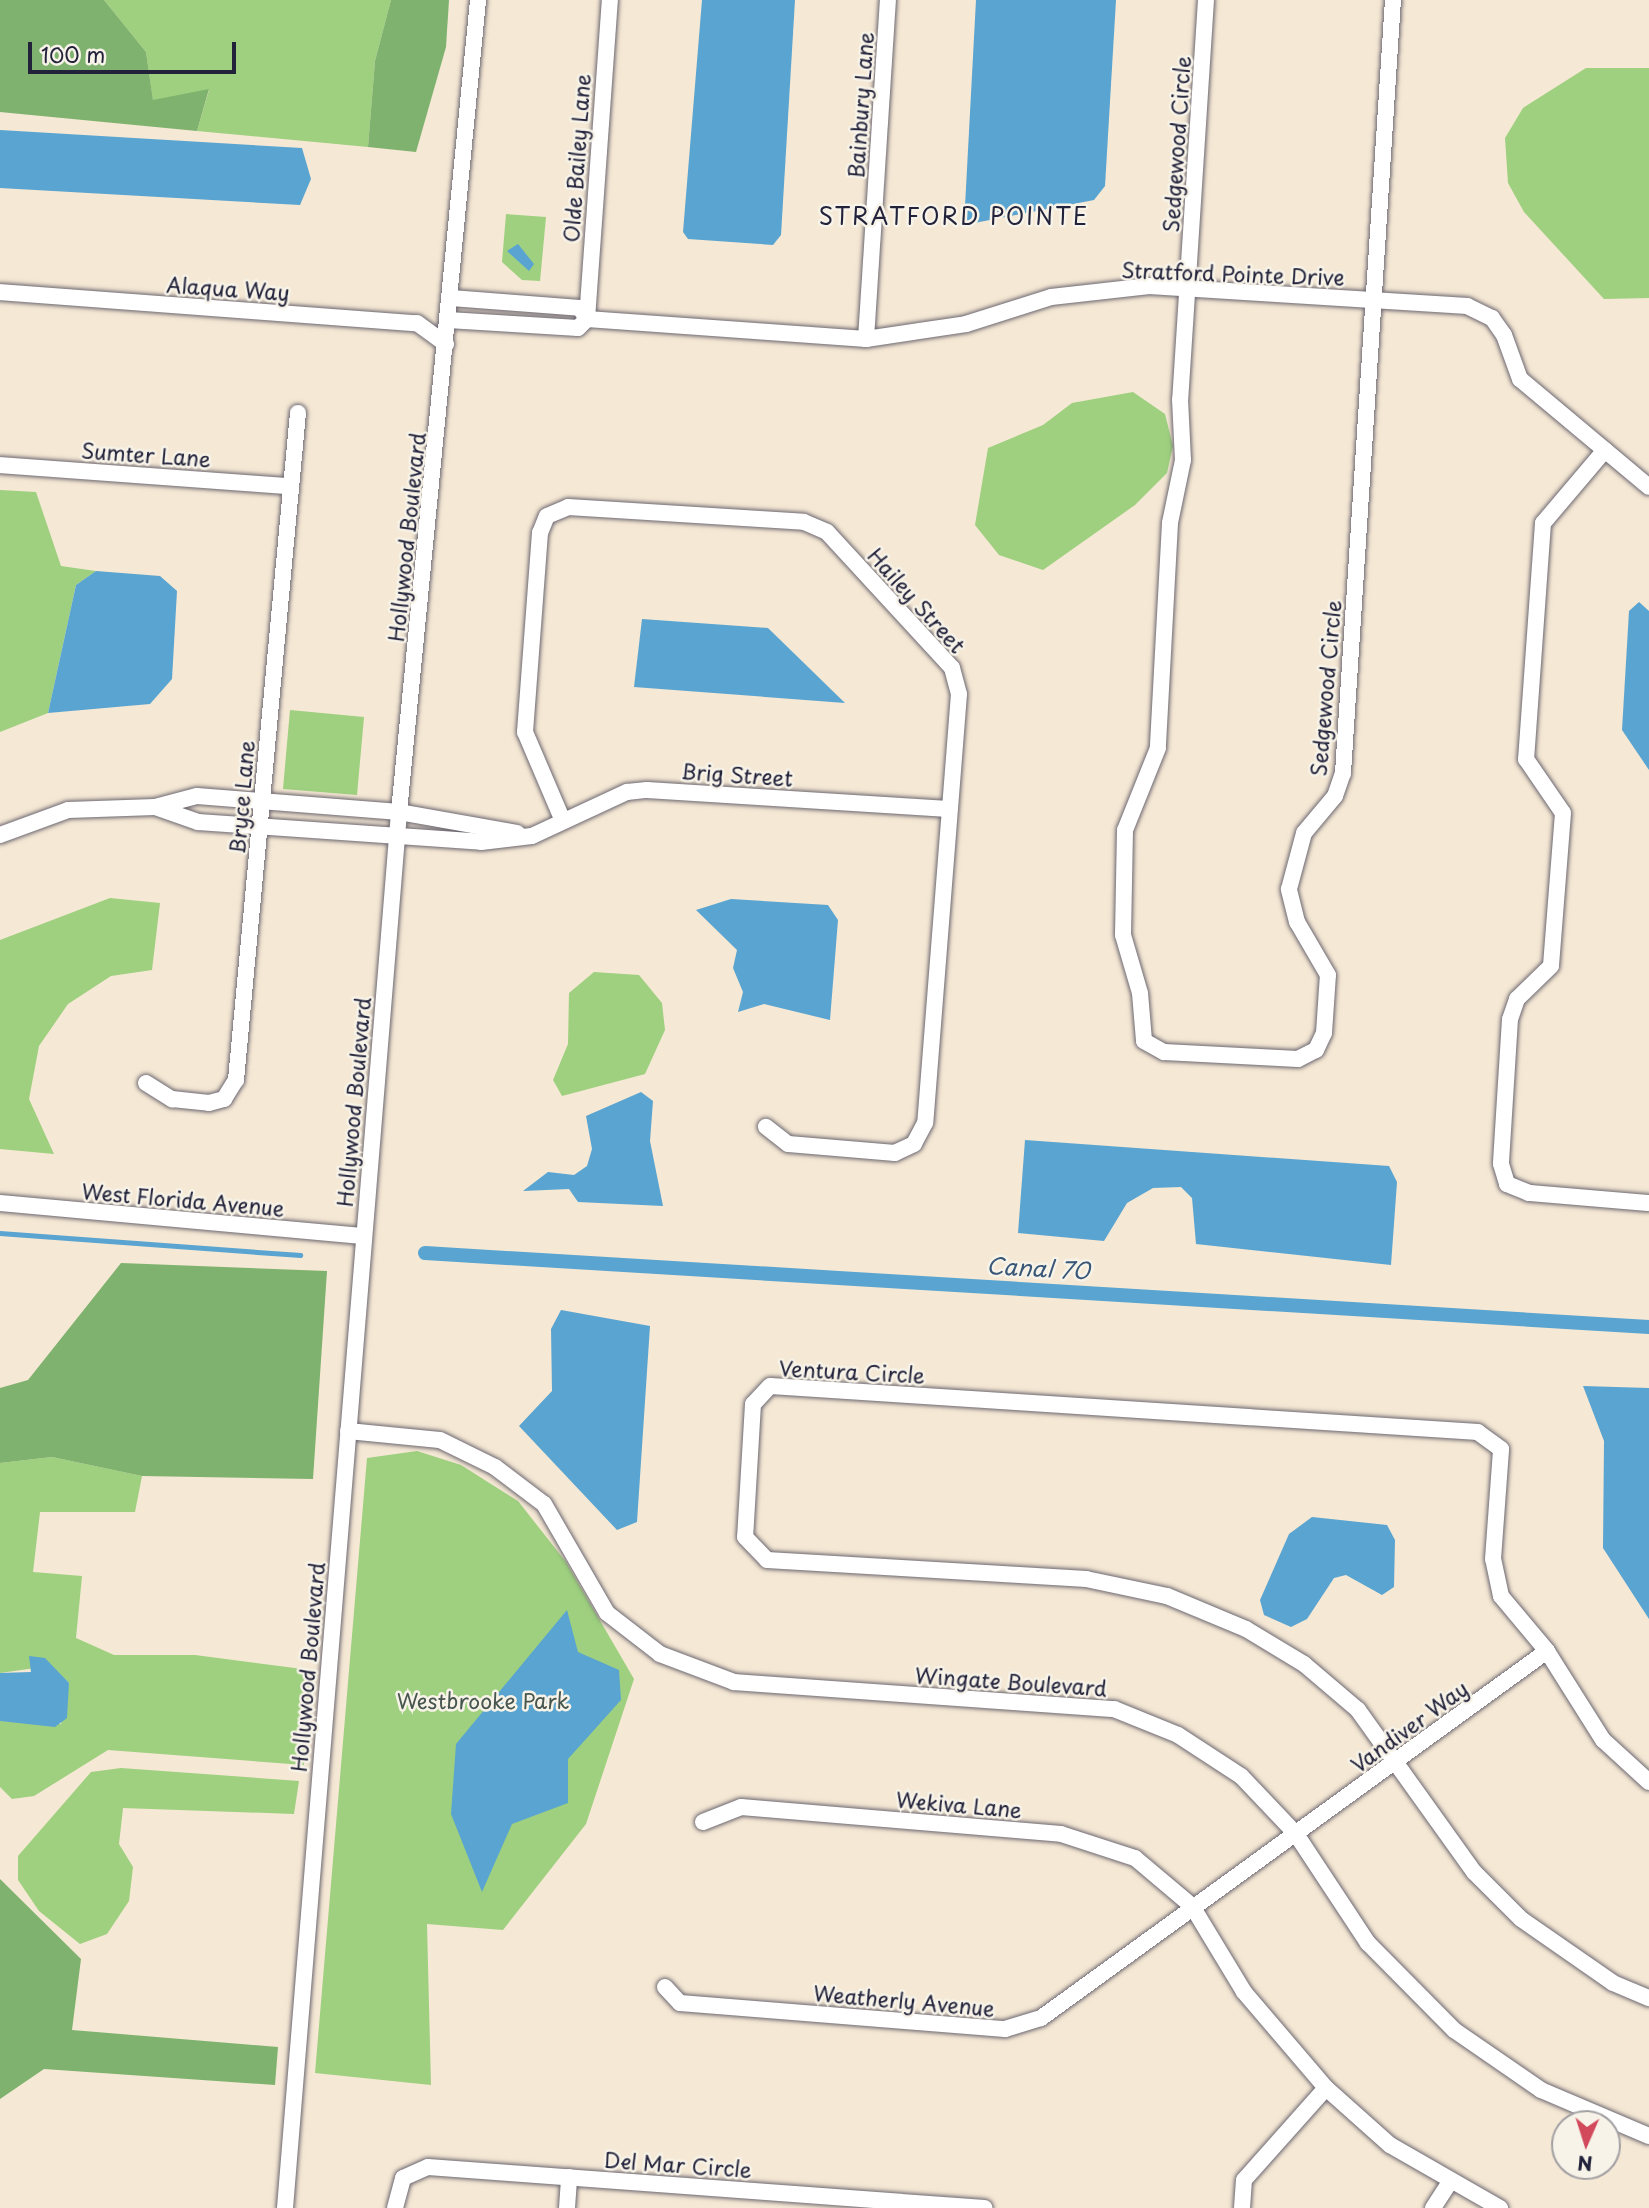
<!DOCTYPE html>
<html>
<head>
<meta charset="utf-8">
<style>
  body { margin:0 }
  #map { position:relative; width:1649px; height:2208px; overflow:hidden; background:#f5e8d4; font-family:"Playpen Sans",sans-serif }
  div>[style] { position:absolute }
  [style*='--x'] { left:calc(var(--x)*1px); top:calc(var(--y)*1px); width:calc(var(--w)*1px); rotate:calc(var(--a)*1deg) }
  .green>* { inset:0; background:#9ed07f }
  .forest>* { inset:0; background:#7eb26e }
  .water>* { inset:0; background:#59a4d1 }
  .stream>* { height:4.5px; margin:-2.25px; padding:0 2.25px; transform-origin:2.25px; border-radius:2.25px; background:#59a4d1 }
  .canal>* { height:14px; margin:-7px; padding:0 7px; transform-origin:7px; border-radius:7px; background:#59a4d1 }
  .roads { filter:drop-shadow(0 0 2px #6c6771) drop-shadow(0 0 2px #6c6771) }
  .minor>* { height:16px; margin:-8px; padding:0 8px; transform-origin:8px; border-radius:8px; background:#fff }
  span { translate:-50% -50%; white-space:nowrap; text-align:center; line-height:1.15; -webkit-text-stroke:5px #f7f3e8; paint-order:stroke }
  .street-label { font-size:21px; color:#22223b }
  .park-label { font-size:21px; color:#47564f }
  .neighbourhood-label { font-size:23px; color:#22223b; letter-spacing:2px }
  .water-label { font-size:23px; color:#385677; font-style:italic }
  .north { position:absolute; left:1551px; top:2110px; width:70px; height:70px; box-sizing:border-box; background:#f7f3e8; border:2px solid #a29fa3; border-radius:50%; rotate:183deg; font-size:19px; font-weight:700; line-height:28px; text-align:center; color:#22223b }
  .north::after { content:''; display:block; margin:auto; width:24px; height:32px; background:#d1495b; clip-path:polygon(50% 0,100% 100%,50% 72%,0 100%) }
  .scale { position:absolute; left:28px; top:42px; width:208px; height:32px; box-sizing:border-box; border:4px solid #22223b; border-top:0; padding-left:9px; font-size:21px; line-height:24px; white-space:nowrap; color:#22223b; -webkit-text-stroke:5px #f7f3e8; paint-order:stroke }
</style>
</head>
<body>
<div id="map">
  <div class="green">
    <i style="clip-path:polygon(104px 0,391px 0,375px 61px,368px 147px,197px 131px,209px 90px,153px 101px,146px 52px)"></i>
    <i style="clip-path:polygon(1586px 68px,1649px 68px,1649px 298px,1604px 299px,1524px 212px,1508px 183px,1505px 138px,1523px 108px)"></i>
    <i style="clip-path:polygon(506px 214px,546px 217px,540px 281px,522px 280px,502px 262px)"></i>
    <i style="clip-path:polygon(1133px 392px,1165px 414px,1173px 446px,1167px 473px,1135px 505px,1043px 570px,999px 555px,975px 525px,988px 448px,1043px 425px,1072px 403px)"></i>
    <i style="clip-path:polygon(0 490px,36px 492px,61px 566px,96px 571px,76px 585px,48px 713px,0 732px)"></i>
    <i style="clip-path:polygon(290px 710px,364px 717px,357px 795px,283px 789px)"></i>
    <i style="clip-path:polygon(110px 898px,160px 903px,152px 970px,111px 976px,68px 1004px,39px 1046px,29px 1099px,54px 1154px,0 1149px,0 940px)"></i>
    <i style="clip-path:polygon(594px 972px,639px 975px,662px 1003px,665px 1030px,645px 1074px,562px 1096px,553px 1080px,568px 1044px,569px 993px)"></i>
    <i style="clip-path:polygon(417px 1451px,461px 1465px,518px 1501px,566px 1562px,634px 1679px,586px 1824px,503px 1930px,427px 1924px,431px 2085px,315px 2073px,367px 1458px)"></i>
    <i style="clip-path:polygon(52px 1457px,142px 1476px,135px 1512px,40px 1512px,33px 1572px,82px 1576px,76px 1638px,114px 1655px,195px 1655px,310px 1670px,304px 1765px,108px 1750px,34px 1796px,12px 1799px,0 1787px,0 1721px,61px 1724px,69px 1683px,50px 1666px,0 1673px,0 1463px)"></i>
    <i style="clip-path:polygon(121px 1768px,299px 1781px,294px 1814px,123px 1808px,119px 1844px,133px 1867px,129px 1901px,107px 1934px,80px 1944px,39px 1911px,18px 1880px,18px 1856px,91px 1772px)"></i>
  </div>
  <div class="forest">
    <i style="clip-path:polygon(0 0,104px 0,146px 52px,153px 100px,209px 89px,197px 131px,0 112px)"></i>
    <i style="clip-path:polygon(391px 0,449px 0,446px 47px,416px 152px,368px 147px,375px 61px)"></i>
    <i style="clip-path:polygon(121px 1263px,327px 1271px,313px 1479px,142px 1476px,52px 1457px,0 1463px,0 1388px,28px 1380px)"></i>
    <i style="clip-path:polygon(0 1879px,81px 1959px,72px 2030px,278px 2047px,275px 2085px,44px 2069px,0 2099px)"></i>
  </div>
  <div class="water">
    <i style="clip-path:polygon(702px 0,795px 0,781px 235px,773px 245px,688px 239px,683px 232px)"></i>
    <i style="clip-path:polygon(976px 0,1116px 0,1105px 186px,1094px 200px,964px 225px)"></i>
    <i style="clip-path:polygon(0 130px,302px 148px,311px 179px,300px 205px,0 188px)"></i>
    <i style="clip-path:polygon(518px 244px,534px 264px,529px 271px,507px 251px)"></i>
    <i style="clip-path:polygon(96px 571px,160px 576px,177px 591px,172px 679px,150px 704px,48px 713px,76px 585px)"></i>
    <i style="clip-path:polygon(1639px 602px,1649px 611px,1649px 770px,1622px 730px,1629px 611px)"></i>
    <i style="clip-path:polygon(642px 619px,768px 628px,845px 703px,634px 687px)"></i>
    <i style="clip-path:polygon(731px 899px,828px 905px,838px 920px,830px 1020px,764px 1004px,738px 1012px,743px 992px,733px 968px,737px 950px,696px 910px)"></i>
    <i style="clip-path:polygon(641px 1092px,653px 1101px,650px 1141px,663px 1206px,578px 1202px,569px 1189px,523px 1191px,548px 1172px,574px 1175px,587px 1166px,592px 1149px,586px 1116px)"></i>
    <i style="clip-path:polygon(1025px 1140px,1389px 1166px,1397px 1182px,1391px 1265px,1196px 1244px,1192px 1198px,1181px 1187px,1153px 1188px,1127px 1203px,1104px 1241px,1018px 1233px)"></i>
    <i style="clip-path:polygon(561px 1310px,650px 1326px,637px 1522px,617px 1530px,519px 1426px,552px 1391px,551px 1329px)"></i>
    <i style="clip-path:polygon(1583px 1386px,1649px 1388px,1649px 1619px,1603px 1548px,1604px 1441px)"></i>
    <i style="clip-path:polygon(1312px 1517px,1387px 1525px,1395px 1540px,1394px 1587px,1382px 1595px,1346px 1575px,1334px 1578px,1307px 1619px,1291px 1627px,1264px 1615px,1260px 1600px,1289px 1534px)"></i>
    <i style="clip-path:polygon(567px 1610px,578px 1652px,619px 1670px,621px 1700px,568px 1759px,568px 1803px,512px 1824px,482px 1892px,451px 1814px,456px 1744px)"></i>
    <i style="clip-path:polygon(29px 1656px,45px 1658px,69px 1683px,67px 1718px,55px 1727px,0 1721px,0 1673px,31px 1672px)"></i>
  </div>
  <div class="stream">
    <i style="--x:0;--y:1233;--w:301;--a:4.2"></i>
  </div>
  <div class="canal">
    <i style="--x:425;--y:1253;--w:1226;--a:3.46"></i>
  </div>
  <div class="roads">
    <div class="minor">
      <i style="--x:1206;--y:0;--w:400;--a:93.7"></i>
      <i style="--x:1180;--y:399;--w:61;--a:87.2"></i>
      <i style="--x:1183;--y:460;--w:64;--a:101.7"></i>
      <i style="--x:1170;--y:523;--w:225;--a:93.1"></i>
      <i style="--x:1158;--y:748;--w:88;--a:111.9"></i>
      <i style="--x:1125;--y:830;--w:105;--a:91.1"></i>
      <i style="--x:1123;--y:935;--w:60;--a:73.7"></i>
      <i style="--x:1140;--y:993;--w:48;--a:85.2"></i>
      <i style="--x:1144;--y:1041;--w:23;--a:29"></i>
      <i style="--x:1164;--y:1052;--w:134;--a:3"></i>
      <i style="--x:1298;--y:1059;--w:20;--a:-27"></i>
      <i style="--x:1316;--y:1050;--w:19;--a:-65"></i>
      <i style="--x:1324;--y:1033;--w:58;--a:-86.1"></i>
      <i style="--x:1328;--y:975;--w:61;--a:-120.3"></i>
      <i style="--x:1297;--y:922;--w:34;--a:-104"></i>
      <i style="--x:1289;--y:889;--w:58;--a:-75"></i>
      <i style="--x:1304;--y:833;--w:48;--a:-50"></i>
      <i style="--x:1335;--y:796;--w:24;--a:-71"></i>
      <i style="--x:1343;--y:773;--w:775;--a:-86.3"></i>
      <i style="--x:0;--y:292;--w:418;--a:4.3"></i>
      <i style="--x:417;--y:323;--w:36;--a:36"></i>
      <i style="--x:451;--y:298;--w:129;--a:4.4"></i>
      <i style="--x:580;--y:308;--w:13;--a:58"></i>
      <i style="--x:587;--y:319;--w:280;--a:4.1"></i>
      <i style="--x:866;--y:339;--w:101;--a:-8.5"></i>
      <i style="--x:966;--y:324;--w:89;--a:-17.6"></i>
      <i style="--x:1051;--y:297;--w:99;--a:-6.4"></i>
      <i style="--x:1149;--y:286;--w:319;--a:3.6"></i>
      <i style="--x:1467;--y:306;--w:28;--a:26"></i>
      <i style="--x:1492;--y:318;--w:21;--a:55"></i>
      <i style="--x:1504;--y:335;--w:47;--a:70"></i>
      <i style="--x:1520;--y:379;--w:168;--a:39.9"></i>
      <i style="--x:587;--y:319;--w:320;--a:-85.9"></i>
      <i style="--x:448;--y:320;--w:130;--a:3.5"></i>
      <i style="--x:578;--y:328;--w:13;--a:-45"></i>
      <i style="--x:866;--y:339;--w:340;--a:-86.3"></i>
      <i style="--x:1605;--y:450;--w:96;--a:130.3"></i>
      <i style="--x:1543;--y:523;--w:237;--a:94.1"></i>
      <i style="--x:1526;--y:759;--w:65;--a:55.6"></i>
      <i style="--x:1563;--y:813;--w:153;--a:94.5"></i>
      <i style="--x:1551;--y:966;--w:47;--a:135.9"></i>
      <i style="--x:1517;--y:999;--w:21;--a:109"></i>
      <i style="--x:1510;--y:1019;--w:145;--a:93.6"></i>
      <i style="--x:1501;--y:1164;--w:21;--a:73"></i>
      <i style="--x:1507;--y:1184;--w:24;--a:22"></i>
      <i style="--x:1529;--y:1193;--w:120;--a:4.8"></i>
      <i style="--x:0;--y:465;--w:289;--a:4.2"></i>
      <i style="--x:155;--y:807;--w:46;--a:19.2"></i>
      <i style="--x:198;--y:822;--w:284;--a:4"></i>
      <i style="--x:481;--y:842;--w:51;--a:-6.7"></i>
      <i style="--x:532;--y:836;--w:105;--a:-24.9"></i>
      <i style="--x:627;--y:792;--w:20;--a:-6"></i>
      <i style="--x:647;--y:790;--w:302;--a:3.6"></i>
      <i style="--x:563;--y:821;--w:97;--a:-113.1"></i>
      <i style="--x:525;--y:732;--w:200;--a:-85.7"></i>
      <i style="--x:540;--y:533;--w:18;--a:-68"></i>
      <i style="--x:547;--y:516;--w:23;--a:-23"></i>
      <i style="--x:568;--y:507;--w:236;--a:3.6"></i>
      <i style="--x:804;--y:522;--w:25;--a:23"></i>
      <i style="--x:827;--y:532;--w:185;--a:47.4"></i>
      <i style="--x:952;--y:668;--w:27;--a:75"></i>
      <i style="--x:959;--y:694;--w:430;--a:94.5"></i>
      <i style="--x:925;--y:1123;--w:24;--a:118"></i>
      <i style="--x:914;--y:1144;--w:21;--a:155"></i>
      <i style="--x:895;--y:1153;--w:107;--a:-175.2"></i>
      <i style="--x:788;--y:1144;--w:28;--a:-142"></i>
      <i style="--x:0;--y:835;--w:72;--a:-20.2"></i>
      <i style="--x:68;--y:810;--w:87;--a:-2"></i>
      <i style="--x:155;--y:807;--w:43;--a:-14.7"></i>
      <i style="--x:197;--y:796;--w:203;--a:4.5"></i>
      <i style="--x:399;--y:812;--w:120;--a:10.1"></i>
      <i style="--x:146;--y:1083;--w:31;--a:32"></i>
      <i style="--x:172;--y:1099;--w:37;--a:6"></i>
      <i style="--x:209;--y:1103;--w:16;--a:-15"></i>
      <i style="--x:224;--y:1099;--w:22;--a:-58"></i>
      <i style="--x:236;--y:1080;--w:670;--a:-84.69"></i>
      <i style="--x:0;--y:1203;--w:364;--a:5.2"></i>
      <i style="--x:348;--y:1431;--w:92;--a:5.6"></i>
      <i style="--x:440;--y:1440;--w:61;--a:26.1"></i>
      <i style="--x:495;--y:1467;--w:61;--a:37.1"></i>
      <i style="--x:544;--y:1504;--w:126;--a:60"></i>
      <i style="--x:607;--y:1613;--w:67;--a:37.7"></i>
      <i style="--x:660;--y:1654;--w:79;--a:20.7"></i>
      <i style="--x:734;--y:1682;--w:381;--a:4.1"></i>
      <i style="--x:1114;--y:1709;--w:69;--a:22.1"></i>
      <i style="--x:1178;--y:1735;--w:75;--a:33.1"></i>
      <i style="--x:1241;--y:1776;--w:80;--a:46.5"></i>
      <i style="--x:1296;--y:1834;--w:131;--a:56.6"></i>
      <i style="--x:1368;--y:1943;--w:122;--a:45.3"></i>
      <i style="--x:1454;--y:2030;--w:106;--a:34.6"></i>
      <i style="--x:1541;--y:2090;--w:117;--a:23.1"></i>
      <i style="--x:1649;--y:1782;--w:62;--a:-137.6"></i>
      <i style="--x:1603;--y:1740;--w:105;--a:-122.2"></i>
      <i style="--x:1547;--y:1651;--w:72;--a:-129.9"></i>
      <i style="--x:1501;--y:1596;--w:38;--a:-102"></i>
      <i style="--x:1493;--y:1559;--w:110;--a:-85.8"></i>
      <i style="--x:1501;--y:1449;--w:29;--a:-144"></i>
      <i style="--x:1478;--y:1432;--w:709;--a:-176.28"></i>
      <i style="--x:770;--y:1386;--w:25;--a:133"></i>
      <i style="--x:753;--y:1404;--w:133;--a:93.4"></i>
      <i style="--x:745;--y:1537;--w:32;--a:46"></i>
      <i style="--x:767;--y:1560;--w:320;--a:3.4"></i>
      <i style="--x:1086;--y:1579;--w:83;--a:11.9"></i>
      <i style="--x:1167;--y:1596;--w:86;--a:22.7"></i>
      <i style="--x:1246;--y:1629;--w:68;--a:31.1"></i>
      <i style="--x:1304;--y:1664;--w:71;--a:40.4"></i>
      <i style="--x:1358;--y:1710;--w:199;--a:54.4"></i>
      <i style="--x:1474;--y:1872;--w:66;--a:45"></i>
      <i style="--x:1521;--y:1919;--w:112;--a:34.8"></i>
      <i style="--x:1613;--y:1983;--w:39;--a:23"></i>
      <i style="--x:703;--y:1822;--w:41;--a:-21.5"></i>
      <i style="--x:741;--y:1807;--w:321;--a:4.8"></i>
      <i style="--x:1061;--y:1834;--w:78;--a:18"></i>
      <i style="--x:1135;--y:1858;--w:75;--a:40.1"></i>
      <i style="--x:1192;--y:1906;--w:100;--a:58.8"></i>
      <i style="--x:1244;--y:1992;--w:126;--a:49.5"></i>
      <i style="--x:1326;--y:2088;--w:86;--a:41.7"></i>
      <i style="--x:1390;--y:2145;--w:127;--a:29.8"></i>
      <i style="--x:665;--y:1987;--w:22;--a:47"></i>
      <i style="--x:680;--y:2003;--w:326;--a:4.6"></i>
      <i style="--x:1005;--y:2029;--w:38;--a:-17"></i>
      <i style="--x:1041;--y:2018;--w:625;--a:-35.95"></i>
      <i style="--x:285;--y:2208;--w:1401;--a:-85.33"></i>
      <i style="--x:399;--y:812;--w:816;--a:-84.44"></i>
      <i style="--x:395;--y:2208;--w:31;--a:-75"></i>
      <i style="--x:403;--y:2178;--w:27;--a:-24"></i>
      <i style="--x:428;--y:2167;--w:558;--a:4.22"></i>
      <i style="--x:567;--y:2208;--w:31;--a:-86"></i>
      <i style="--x:1242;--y:2208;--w:28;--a:-86"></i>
      <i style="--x:1244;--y:2180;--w:123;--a:-48.3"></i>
      <i style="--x:1433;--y:2208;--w:30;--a:-57"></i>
    </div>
  </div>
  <div class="street-label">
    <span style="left:860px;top:105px;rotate:-86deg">Bainbury Lane</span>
    <span style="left:1176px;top:144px;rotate:-86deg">Sedgewood Circle</span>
    <span style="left:576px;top:158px;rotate:-86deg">Olde Bailey Lane</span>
    <span style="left:1233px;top:273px;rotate:2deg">Stratford Pointe Drive</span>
    <span style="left:228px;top:288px;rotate:4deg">Alaqua Way</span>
    <span style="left:146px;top:454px;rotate:4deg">Sumter Lane</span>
    <span style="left:406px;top:537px;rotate:-84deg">Hollywood Boulevard</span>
    <span style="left:917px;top:600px;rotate:48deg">Hailey Street</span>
    <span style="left:1325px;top:688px;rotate:-85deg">Sedgewood Circle</span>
    <span style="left:737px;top:774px;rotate:4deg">Brig Street</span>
    <span style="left:241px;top:797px;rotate:-85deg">Bryce Lane</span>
    <span style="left:353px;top:1102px;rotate:-85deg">Hollywood Boulevard</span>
    <span style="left:183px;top:1199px;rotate:5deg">West Florida Avenue</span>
    <span style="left:852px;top:1371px;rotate:3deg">Ventura Circle</span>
    <span style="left:307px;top:1667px;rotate:-85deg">Hollywood Boulevard</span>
    <span style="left:1011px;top:1681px;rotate:4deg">Wingate Boulevard</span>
    <span style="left:1409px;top:1726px;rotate:-36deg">Vandiver Way</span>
    <span style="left:959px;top:1804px;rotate:5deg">Wekiva Lane</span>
    <span style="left:904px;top:2000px;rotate:5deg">Weatherly Avenue</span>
    <span style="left:678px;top:2164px;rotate:4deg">Del Mar Circle</span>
  </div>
  <div class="park-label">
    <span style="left:483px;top:1700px">Westbrooke Park</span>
  </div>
  <div class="neighbourhood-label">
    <span style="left:954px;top:216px">STRATFORD POINTE</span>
  </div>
  <div class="water-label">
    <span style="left:1038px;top:1268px;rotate:3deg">Canal 70</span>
  </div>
  <div class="north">N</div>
  <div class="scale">100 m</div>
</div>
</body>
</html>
